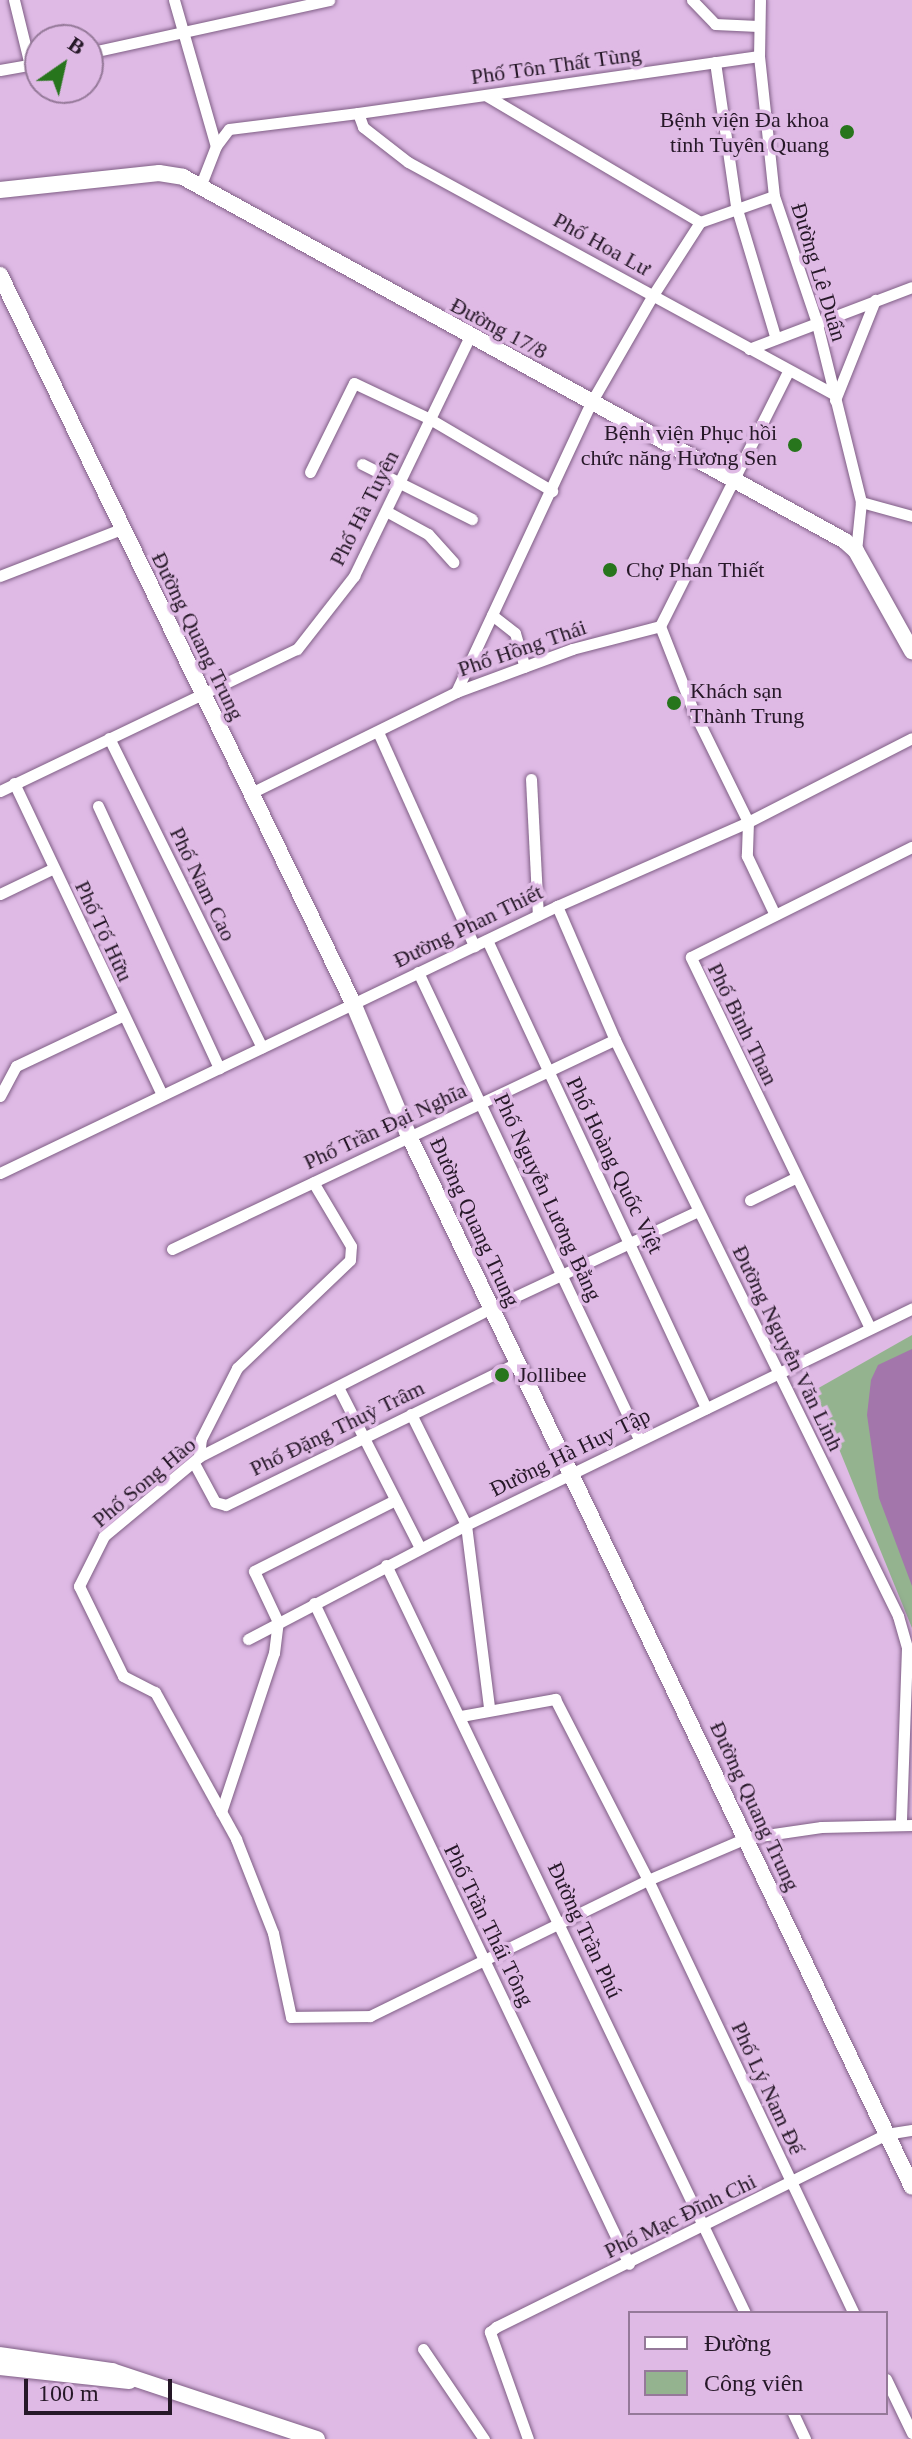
<!DOCTYPE html>
<html>
<head>
<meta charset="utf-8">
<style>
  body { margin:0 }
  #map { position:relative; width:912px; height:2439px; overflow:hidden; background:#dfbae5; font-family:Georgia,serif }
  div>[style] { position:absolute }
  [style*='--x'] { left:calc(var(--x)*1px); top:calc(var(--y)*1px); width:calc(var(--w)*1px); rotate:calc(var(--a)*1deg) }
  .green>* { inset:0; background:#94b38f }
  .water>* { inset:0; background:#a376ab }
  .roads { filter:drop-shadow(0 0 2px #7f5e85) drop-shadow(0 0 2px #7f5e85) }
  .street>* { height:11px; margin:-5.5px; padding:0 5.5px; transform-origin:5.5px; border-radius:5.5px; background:#fff }
  .secondary>* { height:16px; margin:-8px; padding:0 8px; transform-origin:8px; border-radius:8px; background:#fff }
  .dots>* { width:22px; height:22px; translate:-50% -50%; box-sizing:border-box; border:4px solid #dfbae5; border-radius:50% }
  span { translate:-50% -50%; white-space:nowrap; text-align:center; line-height:1.15; -webkit-text-stroke:7px #dfbae5; paint-order:stroke }
  .street-label { font-size:22px; color:#261828 }
  .poi-label { font-size:22px; color:#261828 }
  .right { translate:-100% -50%; text-align:right }
  .left { translate:0 -50%; text-align:left }
  .legend { position:absolute; left:628px; top:2311px; width:260px; height:104px; box-sizing:border-box; background:#dfbae5; border:2px solid #957999; margin:0; padding:10px 14px; list-style:none; font-size:24px; color:#261828 }
  .legend li { display:flex; align-items:center; gap:16px; height:40px }
  .legend b { width:40px; border:2px solid #957999 }
  .north { position:absolute; left:24px; top:24px; width:80px; height:80px; box-sizing:border-box; background:#dfbae5; border:2px solid #957999; border-radius:50%; rotate:34deg; font-size:22px; font-weight:700; line-height:32px; text-align:center; color:#261828 }
  .north::after { content:''; display:block; margin:auto; width:28px; height:36px; background:#27751c; clip-path:polygon(50% 0,100% 100%,50% 72%,0 100%) }
  .scale { position:absolute; left:24px; top:2379px; width:148px; height:36px; box-sizing:border-box; border:4px solid #261828; border-top:0; padding-left:10px; font-size:24px; line-height:28px; white-space:nowrap; color:#261828; -webkit-text-stroke:6px #dfbae5; paint-order:stroke }
</style>
</head>
<body>
<div id="map">
  <div class="green">
    <i style="clip-path:polygon(912px 1335px,912px 1628px,815px 1390px)"></i>
  </div>
  <div class="water">
    <i style="clip-path:polygon(912px 1349px,912px 1586px,879px 1498px,867px 1415px,871px 1380px,878px 1365px)"></i>
  </div>
  <div class="roads">
    <div class="street">
      <i style="--x:14;--y:0;--w:67;--a:76.2"></i>
      <i style="--x:174;--y:0;--w:152;--a:74"></i>
      <i style="--x:692;--y:0;--w:33;--a:46"></i>
      <i style="--x:715;--y:24;--w:43;--a:2.7"></i>
      <i style="--x:760;--y:0;--w:56;--a:91"></i>
      <i style="--x:759;--y:56;--w:141;--a:83.9"></i>
      <i style="--x:774;--y:196;--w:131;--a:71.3"></i>
      <i style="--x:816;--y:320;--w:187;--a:76.1"></i>
      <i style="--x:861;--y:502;--w:49;--a:95.8"></i>
      <i style="--x:88;--y:53;--w:247;--a:-12.4"></i>
      <i style="--x:759;--y:56;--w:405;--a:171.9"></i>
      <i style="--x:358;--y:113;--w:15;--a:70"></i>
      <i style="--x:363;--y:127;--w:57;--a:37.9"></i>
      <i style="--x:408;--y:162;--w:484;--a:28.6"></i>
      <i style="--x:715;--y:62;--w:146;--a:81.7"></i>
      <i style="--x:736;--y:206;--w:136;--a:73.3"></i>
      <i style="--x:0;--y:70;--w:41;--a:-9.9"></i>
      <i style="--x:487;--y:96;--w:247;--a:30.6"></i>
      <i style="--x:200;--y:187;--w:44;--a:-68.7"></i>
      <i style="--x:216;--y:146;--w:21;--a:-53"></i>
      <i style="--x:229;--y:129;--w:130;--a:-7.1"></i>
      <i style="--x:749;--y:349;--w:174;--a:-20.8"></i>
      <i style="--x:835;--y:400;--w:108;--a:-68.2"></i>
      <i style="--x:362;--y:464;--w:123;--a:26.6"></i>
      <i style="--x:310;--y:472;--w:99;--a:-63.7"></i>
      <i style="--x:354;--y:383;--w:84;--a:25.3"></i>
      <i style="--x:430;--y:419;--w:142;--a:30.5"></i>
      <i style="--x:861;--y:502;--w:53;--a:15.4"></i>
      <i style="--x:386;--y:511;--w:48;--a:28.7"></i>
      <i style="--x:428;--y:534;--w:38;--a:48"></i>
      <i style="--x:0;--y:576;--w:130;--a:-21.2"></i>
      <i style="--x:492;--y:615;--w:29;--a:38"></i>
      <i style="--x:515;--y:633;--w:35;--a:74"></i>
      <i style="--x:660;--y:626;--w:90;--a:68.6"></i>
      <i style="--x:693;--y:710;--w:125;--a:63.8"></i>
      <i style="--x:748;--y:822;--w:34;--a:92"></i>
      <i style="--x:747;--y:856;--w:65;--a:64.6"></i>
      <i style="--x:456;--y:692;--w:321;--a:-65"></i>
      <i style="--x:592;--y:401;--w:122;--a:-60.1"></i>
      <i style="--x:653;--y:295;--w:87;--a:-57.2"></i>
      <i style="--x:700;--y:222;--w:78;--a:-19.4"></i>
      <i style="--x:378;--y:732;--w:235;--a:65.8"></i>
      <i style="--x:109;--y:738;--w:345;--a:63.7"></i>
      <i style="--x:531;--y:779;--w:136;--a:87.1"></i>
      <i style="--x:14;--y:783;--w:345;--a:64.6"></i>
      <i style="--x:0;--y:791;--w:329;--a:-25.6"></i>
      <i style="--x:297;--y:649;--w:93;--a:-52"></i>
      <i style="--x:354;--y:576;--w:264;--a:-64.2"></i>
      <i style="--x:251;--y:793;--w:229;--a:-26.2"></i>
      <i style="--x:456;--y:692;--w:124;--a:-20.3"></i>
      <i style="--x:572;--y:649;--w:91;--a:-14.6"></i>
      <i style="--x:660;--y:626;--w:285;--a:-63.3"></i>
      <i style="--x:98;--y:806;--w:289;--a:65.2"></i>
      <i style="--x:0;--y:894;--w:58;--a:-25.7"></i>
      <i style="--x:557;--y:906;--w:146;--a:66.6"></i>
      <i style="--x:615;--y:1040;--w:642;--a:63.83"></i>
      <i style="--x:898;--y:1616;--w:33;--a:74"></i>
      <i style="--x:907;--y:1648;--w:176;--a:92"></i>
      <i style="--x:487;--y:940;--w:517;--a:64.92"></i>
      <i style="--x:418;--y:972;--w:517;--a:64.67"></i>
      <i style="--x:0;--y:1096;--w:34;--a:-62"></i>
      <i style="--x:16;--y:1066;--w:117;--a:-25.3"></i>
      <i style="--x:0;--y:1173;--w:618;--a:-25.61"></i>
      <i style="--x:557;--y:906;--w:209;--a:-23.7"></i>
      <i style="--x:748;--y:822;--w:184;--a:-27.1"></i>
      <i style="--x:750;--y:1200;--w:50;--a:-26.1"></i>
      <i style="--x:698;--y:1211;--w:229;--a:154.9"></i>
      <i style="--x:491;--y:1308;--w:328;--a:153"></i>
      <i style="--x:199;--y:1457;--w:124;--a:140.3"></i>
      <i style="--x:104;--y:1536;--w:56;--a:116.6"></i>
      <i style="--x:79;--y:1586;--w:100;--a:63.9"></i>
      <i style="--x:123;--y:1676;--w:36;--a:27"></i>
      <i style="--x:155;--y:1692;--w:168;--a:61.1"></i>
      <i style="--x:236;--y:1839;--w:101;--a:68.5"></i>
      <i style="--x:273;--y:1933;--w:86;--a:77.9"></i>
      <i style="--x:291;--y:2017;--w:79;--a:-0.7"></i>
      <i style="--x:370;--y:2016;--w:309;--a:-26.1"></i>
      <i style="--x:648;--y:1880;--w:107;--a:-23.2"></i>
      <i style="--x:746;--y:1838;--w:76;--a:-8.3"></i>
      <i style="--x:821;--y:1827;--w:91;--a:-1.3"></i>
      <i style="--x:172;--y:1249;--w:490;--a:-25.3"></i>
      <i style="--x:870;--y:1328;--w:412;--a:-115.8"></i>
      <i style="--x:691;--y:957;--w:247;--a:-26.5"></i>
      <i style="--x:338;--y:1387;--w:181;--a:63"></i>
      <i style="--x:411;--y:1414;--w:124;--a:63.6"></i>
      <i style="--x:466;--y:1525;--w:184;--a:82.8"></i>
      <i style="--x:199;--y:1457;--w:18;--a:-84"></i>
      <i style="--x:201;--y:1439;--w:80;--a:-63.1"></i>
      <i style="--x:237;--y:1368;--w:156;--a:-43.7"></i>
      <i style="--x:350;--y:1260;--w:14;--a:-86"></i>
      <i style="--x:351;--y:1246;--w:74;--a:-120.7"></i>
      <i style="--x:194;--y:1463;--w:44;--a:61.7"></i>
      <i style="--x:215;--y:1502;--w:11;--a:15"></i>
      <i style="--x:226;--y:1505;--w:324;--a:-26"></i>
      <i style="--x:386;--y:1565;--w:830;--a:64.36"></i>
      <i style="--x:314;--y:1603;--w:732;--a:64.52"></i>
      <i style="--x:248;--y:1639;--w:246;--a:-27.6"></i>
      <i style="--x:466;--y:1525;--w:496;--a:-25.9"></i>
      <i style="--x:461;--y:1716;--w:96;--a:-10.3"></i>
      <i style="--x:555;--y:1699;--w:203;--a:62.8"></i>
      <i style="--x:648;--y:1880;--w:480;--a:64.6"></i>
      <i style="--x:221;--y:1812;--w:168;--a:-71.6"></i>
      <i style="--x:274;--y:1653;--w:31;--a:-83"></i>
      <i style="--x:278;--y:1622;--w:56;--a:-115.2"></i>
      <i style="--x:254;--y:1571;--w:158;--a:-26.7"></i>
      <i style="--x:423;--y:2349;--w:109;--a:55.9"></i>
      <i style="--x:886;--y:2379;--w:60;--a:64.3"></i>
      <i style="--x:793;--y:2413;--w:29;--a:65"></i>
      <i style="--x:528;--y:2439;--w:114;--a:-109.6"></i>
      <i style="--x:490;--y:2332;--w:8;--a:-40"></i>
      <i style="--x:496;--y:2327;--w:435;--a:-26.3"></i>
      <i style="--x:886;--y:2134;--w:26;--a:-9"></i>
    </div>
    <div class="secondary">
      <i style="--x:0;--y:190;--w:160;--a:-6.1"></i>
      <i style="--x:159;--y:173;--w:24;--a:9"></i>
      <i style="--x:183;--y:177;--w:755;--a:28.8"></i>
      <i style="--x:845;--y:541;--w:15;--a:42"></i>
      <i style="--x:856;--y:551;--w:115;--a:60.8"></i>
      <i style="--x:0;--y:275;--w:809;--a:64.13"></i>
      <i style="--x:353;--y:1003;--w:142;--a:67.2"></i>
      <i style="--x:408;--y:1134;--w:1167;--a:64.42"></i>
      <i style="--x:0;--y:2355;--w:113;--a:8.1"></i>
      <i style="--x:112;--y:2371;--w:216;--a:18.4"></i>
      <i style="--x:0;--y:2367;--w:130;--a:6.2"></i>
    </div>
  </div>
  <div class="dots">
    <i style="left:847px;top:132px;background:#27751c"></i>
    <i style="left:795px;top:445px;background:#27751c"></i>
    <i style="left:610px;top:570px;background:#27751c"></i>
    <i style="left:674px;top:703px;background:#27751c"></i>
    <i style="left:502px;top:1375px;background:#27751c"></i>
  </div>
  <div class="street-label">
    <span style="left:556px;top:65px;rotate:-8deg">Phố Tôn Thất Tùng</span>
    <span style="left:602px;top:244px;rotate:29deg">Phố Hoa Lư</span>
    <span style="left:819px;top:272px;rotate:73deg">Đường Lê Duẩn</span>
    <span style="left:499px;top:328px;rotate:28deg">Đường 17/8</span>
    <span style="left:364px;top:508px;rotate:-63deg">Phố Hà Tuyên</span>
    <span style="left:198px;top:636px;rotate:64deg">Đường Quang Trung</span>
    <span style="left:522px;top:648px;rotate:-19deg">Phố Hồng Thái</span>
    <span style="left:203px;top:884px;rotate:64deg">Phố Nam Cao</span>
    <span style="left:468px;top:926px;rotate:-26deg">Đường Phan Thiết</span>
    <span style="left:104px;top:931px;rotate:65deg">Phố Tố Hữu</span>
    <span style="left:743px;top:1024px;rotate:64deg">Phố Bình Than</span>
    <span style="left:385px;top:1126px;rotate:-25deg">Phố Trần Đại Nghĩa</span>
    <span style="left:615px;top:1165px;rotate:64deg">Phố Hoàng Quốc Việt</span>
    <span style="left:548px;top:1197px;rotate:65deg">Phố Nguyễn Lương Bằng</span>
    <span style="left:475px;top:1222px;rotate:65deg">Đường Quang Trung</span>
    <span style="left:788px;top:1348px;rotate:64deg">Đường Nguyễn Văn Linh</span>
    <span style="left:337px;top:1428px;rotate:-26deg">Phố Đặng Thuỳ Trâm</span>
    <span style="left:570px;top:1452px;rotate:-26deg">Đường Hà Huy Tập</span>
    <span style="left:144px;top:1482px;rotate:-40deg">Phố Song Hào</span>
    <span style="left:755px;top:1806px;rotate:65deg">Đường Quang Trung</span>
    <span style="left:489px;top:1925px;rotate:64deg">Phố Trần Thái Tông</span>
    <span style="left:585px;top:1930px;rotate:65deg">Đường Trần Phú</span>
    <span style="left:768px;top:2088px;rotate:65deg">Phố Lý Nam Đế</span>
    <span style="left:680px;top:2216px;rotate:-26deg">Phố Mạc Đĩnh Chi</span>
  </div>
  <div class="poi-label">
    <span class="right" style="left:829px;top:132px">Bệnh viện Đa khoa<br>tỉnh Tuyên Quang</span>
    <span class="right" style="left:777px;top:445px">Bệnh viện Phục hồi<br>chức năng Hương Sen</span>
    <span class="left" style="left:626px;top:570px">Chợ Phan Thiết</span>
    <span class="left" style="left:690px;top:703px">Khách sạn<br>Thành Trung</span>
    <span class="left" style="left:518px;top:1375px">Jollibee</span>
  </div>
  <ul class="legend">
  <li><b style="height:10px;background:#fff"></b>Đường</li>
  <li><b style="height:22px;background:#94b38f"></b>Công viên</li>
  </ul>
  <div class="north">B</div>
  <div class="scale">100 m</div>
</div>
</body>
</html>
